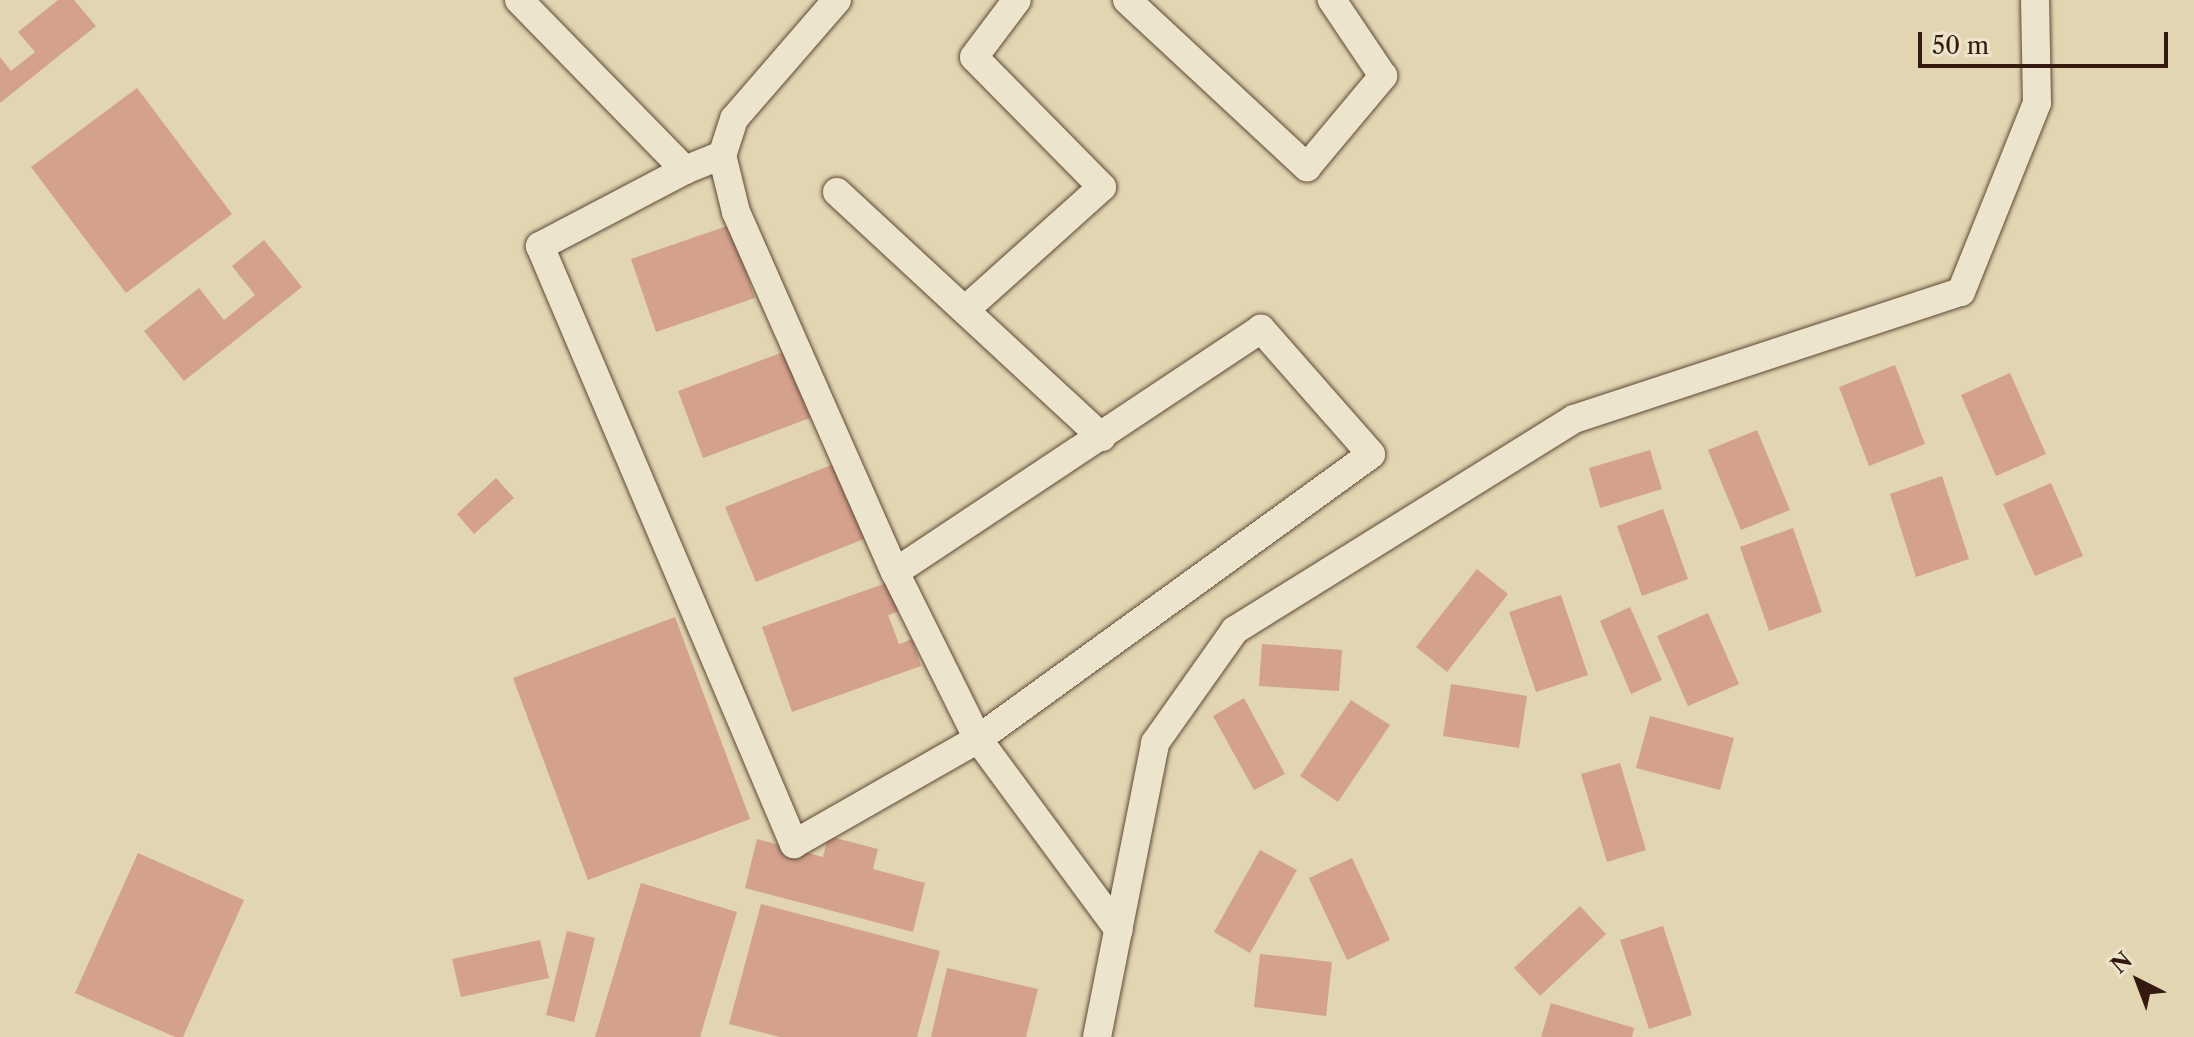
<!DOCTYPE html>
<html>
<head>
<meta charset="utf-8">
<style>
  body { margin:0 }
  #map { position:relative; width:2194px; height:1037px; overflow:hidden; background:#e1d6b1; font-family:"Libre Caslon Text",serif }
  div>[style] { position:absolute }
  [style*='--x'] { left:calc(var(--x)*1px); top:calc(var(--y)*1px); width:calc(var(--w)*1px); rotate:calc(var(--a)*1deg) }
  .building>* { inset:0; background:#d3a18c }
  .roads { filter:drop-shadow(0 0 2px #604838) drop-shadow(0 0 2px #604838) }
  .street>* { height:28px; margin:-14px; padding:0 14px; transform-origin:14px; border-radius:14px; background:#ece4cc }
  span { translate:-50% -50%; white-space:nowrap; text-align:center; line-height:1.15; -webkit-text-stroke:8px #ece4cc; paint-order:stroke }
  .north { position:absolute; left:2098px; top:941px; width:80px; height:80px; -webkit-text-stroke:6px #ece4cc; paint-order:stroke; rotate:318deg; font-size:22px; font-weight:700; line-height:32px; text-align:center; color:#35190f }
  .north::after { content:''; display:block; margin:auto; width:28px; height:36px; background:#35190f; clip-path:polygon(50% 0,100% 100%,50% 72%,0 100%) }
  .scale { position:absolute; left:1918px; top:32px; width:250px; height:36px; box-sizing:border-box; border:4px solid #35190f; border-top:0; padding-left:10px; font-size:24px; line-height:28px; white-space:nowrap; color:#35190f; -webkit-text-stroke:6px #ece4cc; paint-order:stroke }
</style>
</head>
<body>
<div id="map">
  <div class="building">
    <i style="clip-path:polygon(58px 0,74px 0,96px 26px,0 103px,0 57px,11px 71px,35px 52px,18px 32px)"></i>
    <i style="clip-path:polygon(137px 88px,232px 214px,126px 293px,31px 167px)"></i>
    <i style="clip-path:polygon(730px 225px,755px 298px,656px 332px,631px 259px)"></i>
    <i style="clip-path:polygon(264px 240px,302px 287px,184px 381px,144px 331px,199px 288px,224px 320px,255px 295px,232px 266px)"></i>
    <i style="clip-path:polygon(786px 351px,810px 418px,703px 458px,678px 391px)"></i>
    <i style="clip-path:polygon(1895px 365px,1925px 444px,1869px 466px,1839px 387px)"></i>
    <i style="clip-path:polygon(2010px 373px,2046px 454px,1996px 476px,1961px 395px)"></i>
    <i style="clip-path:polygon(1757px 430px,1790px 510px,1741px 530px,1708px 450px)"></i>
    <i style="clip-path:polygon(1650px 450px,1662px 489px,1600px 508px,1589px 468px)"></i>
    <i style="clip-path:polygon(839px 462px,869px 537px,756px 582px,725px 507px)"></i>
    <i style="clip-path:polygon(1942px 476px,1969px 559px,1916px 577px,1890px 494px)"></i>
    <i style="clip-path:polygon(496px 478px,514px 498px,474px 534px,457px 514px)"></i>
    <i style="clip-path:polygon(2051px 483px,2083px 556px,2035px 576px,2003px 504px)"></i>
    <i style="clip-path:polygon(1663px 509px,1688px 579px,1642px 596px,1617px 526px)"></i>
    <i style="clip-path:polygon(1793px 528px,1822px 612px,1769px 631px,1740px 547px)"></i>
    <i style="clip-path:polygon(1477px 569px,1508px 594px,1447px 672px,1416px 647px)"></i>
    <i style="clip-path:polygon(895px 580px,905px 609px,888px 615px,899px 644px,912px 639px,921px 666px,792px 712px,762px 627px)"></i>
    <i style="clip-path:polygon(1561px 595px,1588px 675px,1536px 692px,1509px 612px)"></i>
    <i style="clip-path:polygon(1630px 607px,1662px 680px,1631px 694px,1600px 621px)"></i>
    <i style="clip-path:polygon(1708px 613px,1739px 684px,1688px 706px,1657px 636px)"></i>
    <i style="clip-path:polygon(675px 617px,750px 819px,588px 880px,513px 678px)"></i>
    <i style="clip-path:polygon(1262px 644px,1342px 650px,1339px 691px,1259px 686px)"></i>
    <i style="clip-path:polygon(1451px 684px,1527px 696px,1519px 748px,1443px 736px)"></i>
    <i style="clip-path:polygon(1244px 698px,1285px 774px,1254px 790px,1213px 716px)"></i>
    <i style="clip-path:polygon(1351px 700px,1390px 725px,1338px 802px,1300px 776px)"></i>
    <i style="clip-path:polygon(1650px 716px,1734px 738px,1720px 790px,1636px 768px)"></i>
    <i style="clip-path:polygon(1620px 763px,1646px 850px,1607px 862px,1581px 774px)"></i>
    <i style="clip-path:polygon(828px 836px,878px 849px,873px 869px,925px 883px,913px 932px,745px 888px,757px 839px,823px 857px)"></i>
    <i style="clip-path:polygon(1260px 850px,1297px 870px,1250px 953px,1214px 932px)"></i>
    <i style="clip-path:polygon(138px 853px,244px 900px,183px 1037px,175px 1037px,75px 993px)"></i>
    <i style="clip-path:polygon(1352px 858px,1390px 940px,1347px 960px,1309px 878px)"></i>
    <i style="clip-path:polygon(641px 883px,737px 912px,700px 1037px,595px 1037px)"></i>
    <i style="clip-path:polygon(761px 904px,940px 951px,917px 1037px,780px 1037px,729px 1024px)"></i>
    <i style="clip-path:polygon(1580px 906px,1606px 934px,1540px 996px,1514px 968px)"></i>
    <i style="clip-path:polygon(1663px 926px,1692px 1015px,1649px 1029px,1620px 940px)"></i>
    <i style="clip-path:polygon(567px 931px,595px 938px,574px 1022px,546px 1015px)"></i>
    <i style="clip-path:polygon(540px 940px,549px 978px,461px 997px,452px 959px)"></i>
    <i style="clip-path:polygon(1260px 954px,1332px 962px,1326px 1016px,1254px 1007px)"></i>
    <i style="clip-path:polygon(947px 968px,1038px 989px,1026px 1037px,931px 1037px)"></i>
    <i style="clip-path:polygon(1551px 1003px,1634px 1028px,1632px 1037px,1541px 1037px)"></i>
  </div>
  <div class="roads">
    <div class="street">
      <i style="--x:519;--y:0;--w:238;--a:45.7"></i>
      <i style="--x:837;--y:0;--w:157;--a:130.9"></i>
      <i style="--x:734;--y:119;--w:38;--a:108"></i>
      <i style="--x:722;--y:155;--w:59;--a:76.2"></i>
      <i style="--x:736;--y:212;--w:394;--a:66.2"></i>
      <i style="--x:895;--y:572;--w:186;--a:63.6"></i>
      <i style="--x:978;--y:739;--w:237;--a:53.6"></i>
      <i style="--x:1127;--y:0;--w:246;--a:42.9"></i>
      <i style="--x:1307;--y:167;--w:119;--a:-50.1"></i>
      <i style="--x:1383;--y:76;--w:92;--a:-123.9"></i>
      <i style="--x:722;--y:155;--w:40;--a:158"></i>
      <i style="--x:685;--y:170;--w:164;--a:152.3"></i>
      <i style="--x:540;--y:246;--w:650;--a:66.99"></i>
      <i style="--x:794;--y:844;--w:212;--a:-29.7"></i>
      <i style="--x:978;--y:739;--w:485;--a:-35.9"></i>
      <i style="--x:1371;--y:454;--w:167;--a:-131.3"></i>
      <i style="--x:1261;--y:329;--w:439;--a:146.4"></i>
      <i style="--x:837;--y:192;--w:361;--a:42.8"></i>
      <i style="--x:965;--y:310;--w:184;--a:-41.9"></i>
      <i style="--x:1102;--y:187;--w:182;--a:-134.6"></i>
      <i style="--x:974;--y:57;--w:71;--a:-53"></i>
      <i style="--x:1097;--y:1037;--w:300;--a:-78.8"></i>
      <i style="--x:1155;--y:743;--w:138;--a:-54.7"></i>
      <i style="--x:1235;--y:630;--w:399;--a:-31.9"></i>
      <i style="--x:1574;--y:419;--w:407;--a:-18.2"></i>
      <i style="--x:1961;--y:292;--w:204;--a:-68.1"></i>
      <i style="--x:2037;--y:103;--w:103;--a:-91.1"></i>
    </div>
  </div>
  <div class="north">N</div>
  <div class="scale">50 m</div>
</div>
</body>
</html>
